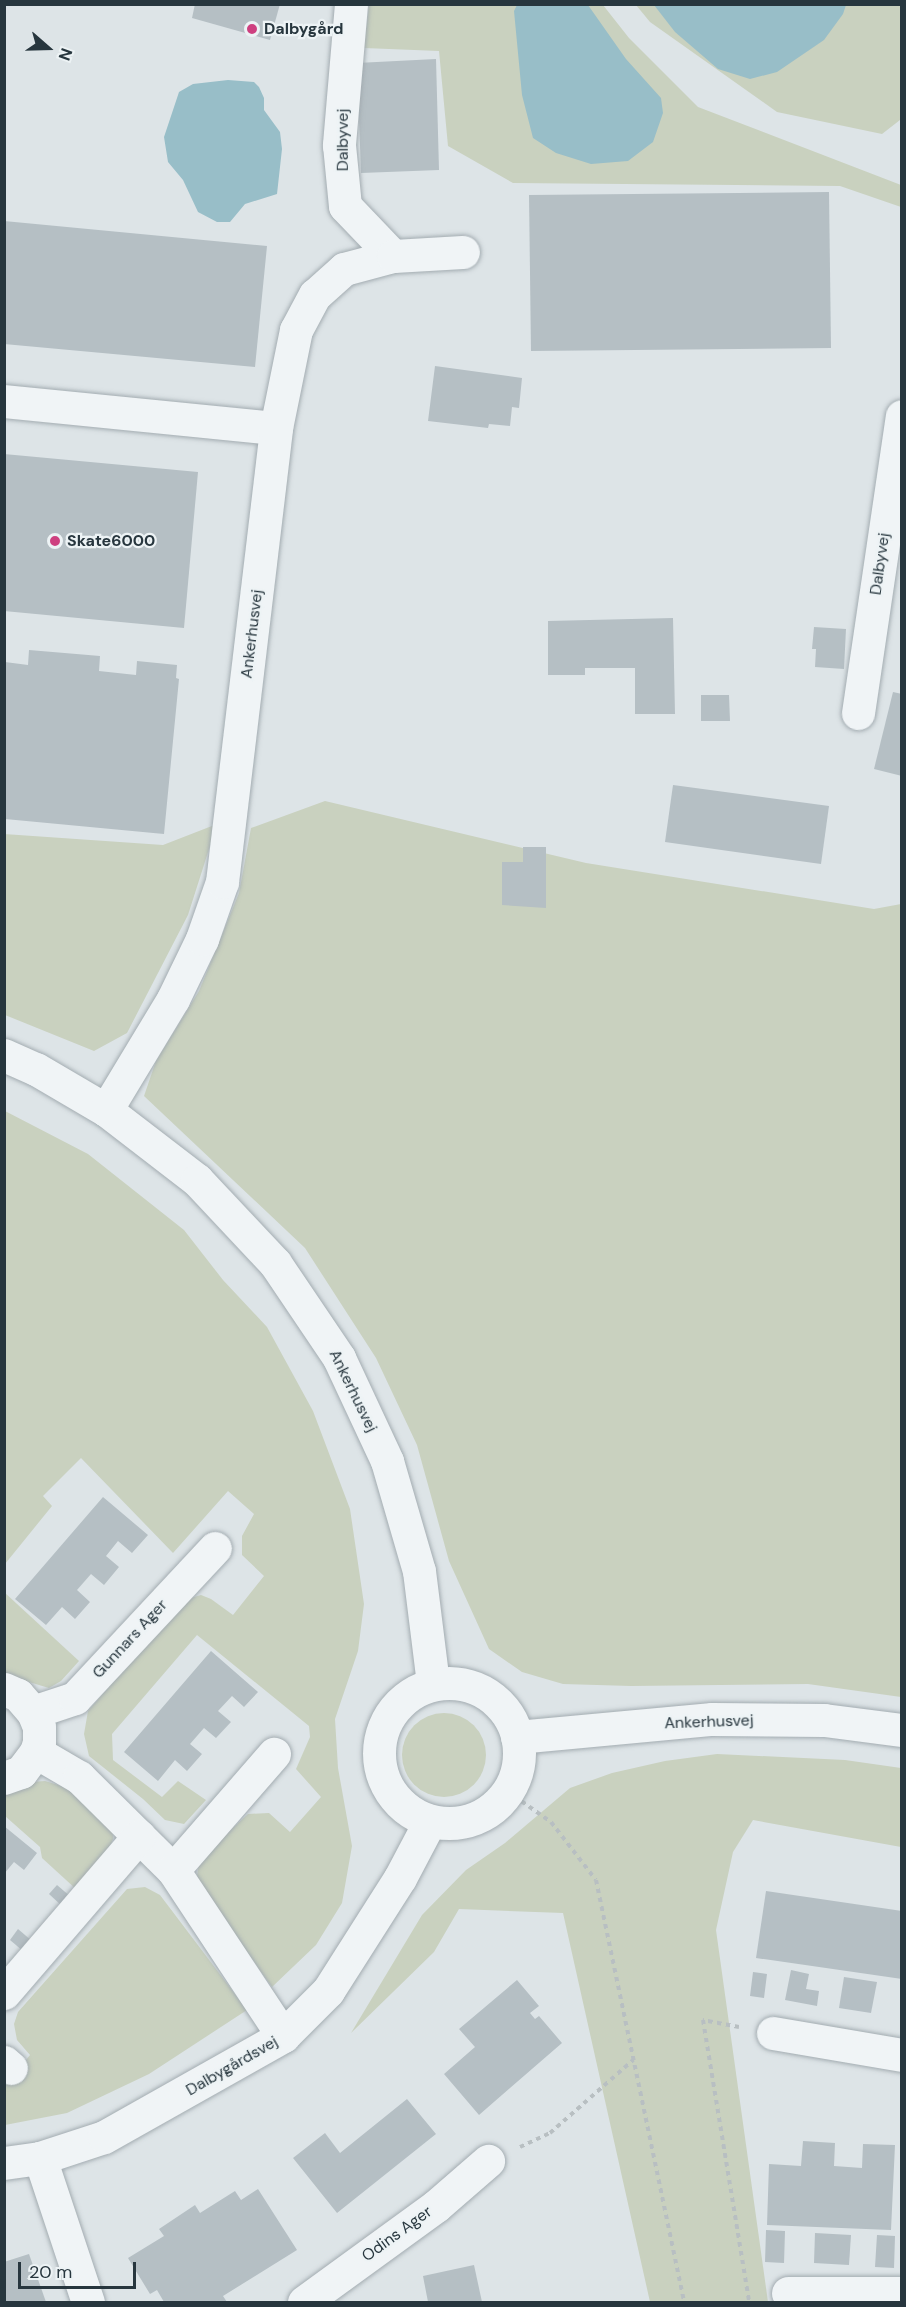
<!DOCTYPE html>
<html>
<head>
<meta charset="utf-8">
<style>
  body { margin:0 }
  #map { position:relative; width:906px; height:2307px; overflow:hidden; background:#dde4e7; font-family:"DM Sans",sans-serif }
  div>[style] { position:absolute }
  [style*='--x'] { left:calc(var(--x)*1px); top:calc(var(--y)*1px); width:calc(var(--w)*1px); rotate:calc(var(--a)*1deg) }
  .green>* { inset:0; background:#c9d1bf }
  .round { border-radius:50% }
  .water>* { inset:0; background:#98bec8 }
  .building>* { inset:0; background:#b5bfc4 }
  .path>* { height:4px; margin-top:-2px; transform-origin:0; background:repeating-linear-gradient(90deg,#b8bfc2 0 4.5px,transparent 0 9px) }
  .roads { filter:drop-shadow(0 0 2px #a3acb1) drop-shadow(0 0 2px #a3acb1) }
  .minor>* { height:33px; margin:-16.5px; padding:0 16.5px; transform-origin:16.5px; border-radius:16.5px; background:#f0f4f6 }
  .minor>.ring { margin:-16.5px; padding:0; box-sizing:content-box; background:none; border:33px solid #f0f4f6; border-radius:50% }
  .dots>* { width:16px; height:16px; translate:-50% -50%; box-sizing:border-box; border:3px solid #edf3f5; border-radius:50% }
  span { translate:-50% -50%; white-space:nowrap; text-align:center; line-height:1.15; -webkit-text-stroke:4.5px #edf3f5; paint-order:stroke }
  .poi-label { font-size:16px; color:#27363e; font-weight:700 }
  .left { translate:0 -50%; text-align:left }
  .street-label { font-size:16px; color:#27363e }
  .frame { position:absolute; inset:0; border:6px solid #27363e; pointer-events:none }
  .north { position:absolute; left:18px; top:18px; width:60px; height:60px; -webkit-text-stroke:4px #edf3f5; paint-order:stroke; rotate:110deg; font-size:16px; font-weight:700; line-height:24px; text-align:center; color:#27363e }
  .north::after { content:''; display:block; margin:auto; width:21px; height:27px; background:#27363e; clip-path:polygon(50% 0,100% 100%,50% 72%,0 100%) }
  .scale { position:absolute; left:18px; top:2262px; width:118px; height:27px; box-sizing:border-box; border:3px solid #27363e; border-top:0; padding-left:8px; font-size:18px; line-height:21px; white-space:nowrap; color:#27363e; -webkit-text-stroke:4px #edf3f5; paint-order:stroke }
</style>
</head>
<body>
<div id="map">
  <div class="green">
    <i style="clip-path:polygon(369px 5px,603px 5px,629px 38px,698px 107px,901px 185px,901px 207px,840px 186px,513px 183px,448px 146px,439px 51px,364px 48px)"></i>
    <i style="clip-path:polygon(636px 5px,901px 5px,900px 120px,882px 134px,777px 112px,650px 22px)"></i>
    <i style="clip-path:polygon(325px 801px,586px 863px,874px 909px,901px 904px,901px 1697px,808px 1684px,631px 1686px,563px 1684px,522px 1672px,489px 1649px,449px 1561px,417px 1445px,376px 1358px,305px 1248px,144px 1096px,156px 1061px,199px 991px,239px 893px,251px 828px)"></i>
    <i style="clip-path:polygon(217px 824px,188px 915px,127px 1033px,94px 1051px,5px 1015px,4px 834px,163px 845px)"></i>
    <i style="clip-path:polygon(5px 1111px,88px 1154px,184px 1230px,223px 1280px,267px 1327px,313px 1411px,350px 1509px,364px 1604px,358px 1651px,335px 1719px,338px 1768px,352px 1846px,342px 1903px,316px 1945px,272px 1987px,196px 1882px,200px 1858px,248px 1814px,269px 1813px,290px 1832px,321px 1797px,296px 1769px,310px 1737px,309px 1726px,197px 1635px,112px 1734px,113px 1760px,162px 1797px,178px 1781px,206px 1800px,184px 1824px,165px 1820px,143px 1799px,89px 1756px,84px 1734px,88px 1711px,184px 1600px,201px 1595px,211px 1599px,233px 1615px,264px 1576px,242px 1555px,242px 1536px,254px 1514px,228px 1491px,173px 1553px,81px 1458px,43px 1496px,52px 1506px,5px 1564px)"></i>
    <i style="clip-path:polygon(4px 1592px,79px 1661px,61px 1681px,49px 1688px,9px 1676px,5px 1672px)"></i>
    <i class="round" style="left:402px;top:1713px;width:84px;height:84px"></i>
    <i style="clip-path:polygon(717px 1754px,845px 1760px,901px 1768px,901px 1847px,753px 1820px,733px 1852px,716px 1930px,768px 2302px,650px 2302px,563px 1913px,459px 1909px,434px 1952px,351px 2033px,422px 1915px,466px 1870px,505px 1843px,570px 1788px,612px 1773px,665px 1761px)"></i>
    <i style="clip-path:polygon(45px 1781px,65px 1787px,112px 1823px,113px 1839px,109px 1849px,77px 1890px,42px 1858px,40px 1847px,5px 1816px,5px 1794px,32px 1782px)"></i>
    <i style="clip-path:polygon(145px 1887px,160px 1895px,247px 2010px,149px 2074px,67px 2113px,5px 2125px,4px 2079px,8px 2082px,30px 2055px,17px 2040px,14px 2024px,18px 2012px,127px 1889px)"></i>
  </div>
  <div class="water">
    <i style="clip-path:polygon(517px 5px,588px 5px,626px 59px,661px 98px,663px 113px,653px 142px,628px 161px,591px 164px,556px 153px,533px 138px,522px 95px,514px 11px)"></i>
    <i style="clip-path:polygon(654px 5px,846px 5px,843px 14px,824px 40px,777px 72px,750px 79px,718px 69px,675px 32px)"></i>
    <i style="clip-path:polygon(228px 80px,254px 82px,259px 87px,264px 98px,264px 110px,280px 132px,282px 149px,277px 194px,245px 204px,230px 222px,217px 222px,198px 212px,183px 180px,168px 162px,164px 137px,179px 92px,193px 84px)"></i>
  </div>
  <div class="building">
    <i style="clip-path:polygon(195px 4px,280px 4px,270px 40px,192px 18px)"></i>
    <i style="clip-path:polygon(436px 59px,439px 170px,361px 173px,357px 63px)"></i>
    <i style="clip-path:polygon(829px 192px,831px 348px,531px 351px,529px 195px)"></i>
    <i style="clip-path:polygon(4px 221px,267px 246px,255px 367px,4px 344px)"></i>
    <i style="clip-path:polygon(435px 366px,522px 378px,519px 408px,512px 407px,510px 426px,489px 424px,488px 428px,428px 421px)"></i>
    <i style="clip-path:polygon(4px 454px,198px 472px,184px 628px,4px 611px)"></i>
    <i style="clip-path:polygon(673px 618px,675px 714px,635px 714px,635px 668px,585px 668px,585px 675px,548px 675px,548px 621px)"></i>
    <i style="clip-path:polygon(814px 627px,846px 629px,844px 669px,815px 667px,816px 649px,812px 649px)"></i>
    <i style="clip-path:polygon(29px 650px,100px 656px,99px 671px,136px 675px,137px 661px,177px 665px,176px 678px,179px 679px,164px 834px,5px 819px,5px 662px,28px 665px)"></i>
    <i style="clip-path:polygon(893px 692px,902px 694px,902px 776px,874px 769px)"></i>
    <i style="clip-path:polygon(701px 695px,729px 695px,730px 721px,701px 721px)"></i>
    <i style="clip-path:polygon(673px 785px,829px 806px,821px 864px,665px 842px)"></i>
    <i style="clip-path:polygon(523px 847px,546px 847px,546px 908px,502px 905px,502px 862px,523px 862px)"></i>
    <i style="clip-path:polygon(103px 1497px,148px 1535px,132px 1553px,118px 1541px,106px 1556px,119px 1567px,104px 1585px,91px 1574px,77px 1590px,90px 1602px,75px 1619px,62px 1607px,46px 1625px,15px 1599px)"></i>
    <i style="clip-path:polygon(211px 1651px,258px 1692px,244px 1707px,232px 1696px,218px 1711px,231px 1722px,216px 1738px,204px 1728px,190px 1744px,202px 1754px,187px 1771px,175px 1760px,158px 1781px,124px 1752px)"></i>
    <i style="clip-path:polygon(4px 1826px,37px 1853px,24px 1870px,14px 1862px,4px 1874px)"></i>
    <i style="clip-path:polygon(57px 1885px,71px 1897px,62px 1906px,49px 1894px)"></i>
    <i style="clip-path:polygon(766px 1891px,902px 1911px,902px 1979px,756px 1958px)"></i>
    <i style="clip-path:polygon(18px 1929px,32px 1941px,23px 1951px,10px 1940px)"></i>
    <i style="clip-path:polygon(791px 1970px,809px 1974px,806px 1989px,819px 1991px,817px 2006px,785px 2000px)"></i>
    <i style="clip-path:polygon(753px 1972px,767px 1974px,764px 1998px,750px 1996px)"></i>
    <i style="clip-path:polygon(844px 1977px,877px 1982px,871px 2013px,839px 2008px)"></i>
    <i style="clip-path:polygon(517px 1980px,539px 2006px,530px 2013px,535px 2019px,539px 2016px,562px 2043px,479px 2115px,444px 2074px,475px 2047px,459px 2029px)"></i>
    <i style="clip-path:polygon(407px 2099px,436px 2134px,337px 2213px,293px 2158px,325px 2133px,340px 2153px)"></i>
    <i style="clip-path:polygon(803px 2141px,835px 2143px,834px 2166px,862px 2168px,863px 2144px,895px 2145px,891px 2230px,767px 2225px,769px 2164px,801px 2166px)"></i>
    <i style="clip-path:polygon(258px 2189px,297px 2250px,223px 2296px,227px 2302px,164px 2302px,157px 2290px,150px 2294px,128px 2258px,164px 2236px,159px 2229px,195px 2205px,200px 2213px,235px 2191px,241px 2200px)"></i>
    <i style="clip-path:polygon(766px 2230px,785px 2231px,784px 2263px,765px 2262px)"></i>
    <i style="clip-path:polygon(815px 2233px,851px 2235px,849px 2265px,814px 2263px)"></i>
    <i style="clip-path:polygon(877px 2235px,895px 2236px,894px 2268px,875px 2267px)"></i>
    <i style="clip-path:polygon(29px 2254px,46px 2302px,4px 2302px,4px 2262px)"></i>
    <i style="clip-path:polygon(474px 2265px,482px 2302px,428px 2302px,423px 2276px)"></i>
  </div>
  <div class="path">
    <i style="--x:507;--y:1791;--w:54;--a:35.2"></i>
    <i style="--x:551;--y:1822;--w:73;--a:52.2"></i>
    <i style="--x:596;--y:1880;--w:431;--a:78.2"></i>
    <i style="--x:739;--y:2027;--w:37;--a:-169"></i>
    <i style="--x:703;--y:2020;--w:286;--a:80.7"></i>
    <i style="--x:520;--y:2147;--w:33;--a:-25"></i>
    <i style="--x:550;--y:2133;--w:111;--a:-41.3"></i>
  </div>
  <div class="roads">
    <div class="minor">
      <i style="--x:351;--y:4;--w:142;--a:94.9"></i>
      <i style="--x:339;--y:145;--w:61;--a:84.4"></i>
      <i style="--x:345;--y:206;--w:69;--a:46.2"></i>
      <i style="--x:4;--y:401;--w:273;--a:5.7"></i>
      <i style="--x:858;--y:713;--w:300;--a:-81.6"></i>
      <i style="--x:4;--y:1055;--w:35;--a:24"></i>
      <i style="--x:36;--y:1069;--w:81;--a:30.4"></i>
      <i style="--x:106;--y:1110;--w:115;--a:37.6"></i>
      <i style="--x:197;--y:1180;--w:114;--a:46.8"></i>
      <i style="--x:275;--y:1263;--w:115;--a:56"></i>
      <i style="--x:339;--y:1358;--w:114;--a:65"></i>
      <i style="--x:387;--y:1461;--w:115;--a:73.8"></i>
      <i style="--x:419;--y:1571;--w:114;--a:82.9"></i>
      <i style="--x:106;--y:1110;--w:130;--a:-58.9"></i>
      <i style="--x:173;--y:999;--w:67;--a:-64.2"></i>
      <i style="--x:202;--y:939;--w:60;--a:-70.7"></i>
      <i style="--x:222;--y:882;--w:457;--a:-83.2"></i>
      <i style="--x:276;--y:428;--w:100;--a:-78.5"></i>
      <i style="--x:296;--y:330;--w:40;--a:-62"></i>
      <i style="--x:315;--y:295;--w:39;--a:-42"></i>
      <i style="--x:344;--y:269;--w:51;--a:-14.9"></i>
      <i style="--x:393;--y:256;--w:70;--a:-3.3"></i>
      <i class="ring" style="left:379px;top:1683px;width:107px;height:107px"></i>
      <i style="--x:4;--y:1689;--w:15;--a:23"></i>
      <i style="--x:18;--y:1695;--w:23;--a:49"></i>
      <i style="--x:33;--y:1712;--w:16;--a:68"></i>
      <i style="--x:39;--y:1727;--w:15;--a:90"></i>
      <i style="--x:39;--y:1742;--w:10;--a:107"></i>
      <i style="--x:36;--y:1752;--w:25;--a:127"></i>
      <i style="--x:21;--y:1772;--w:18;--a:161"></i>
      <i style="--x:33;--y:1712;--w:44;--a:-18.4"></i>
      <i style="--x:75;--y:1698;--w:205;--a:-47"></i>
      <i style="--x:517;--y:1737;--w:196;--a:-5.3"></i>
      <i style="--x:712;--y:1719;--w:112;--a:0.5"></i>
      <i style="--x:824;--y:1720;--w:79;--a:7.3"></i>
      <i style="--x:36;--y:1752;--w:50;--a:30.2"></i>
      <i style="--x:79;--y:1777;--w:132;--a:44.7"></i>
      <i style="--x:173;--y:1870;--w:199;--a:56.5"></i>
      <i style="--x:173;--y:1870;--w:154;--a:-49"></i>
      <i style="--x:4;--y:1993;--w:207;--a:-49.3"></i>
      <i style="--x:773;--y:2033;--w:131;--a:9.7"></i>
      <i style="--x:4;--y:2062;--w:9;--a:41"></i>
      <i style="--x:40;--y:2158;--w:152;--a:71.6"></i>
      <i style="--x:4;--y:2163;--w:36;--a:-8"></i>
      <i style="--x:40;--y:2158;--w:67;--a:-18.2"></i>
      <i style="--x:104;--y:2137;--w:206;--a:-29.4"></i>
      <i style="--x:283;--y:2036;--w:64;--a:-45"></i>
      <i style="--x:328;--y:1991;--w:134;--a:-57.5"></i>
      <i style="--x:400;--y:1878;--w:64;--a:-62.2"></i>
      <i style="--x:788;--y:2293;--w:114;--a:0"></i>
      <i style="--x:304;--y:2302;--w:163;--a:-36"></i>
      <i style="--x:436;--y:2206;--w:69;--a:-40.9"></i>
    </div>
  </div>
  <div class="dots">
    <i style="left:252px;top:29px;background:#ce4080"></i>
    <i style="left:55px;top:541px;background:#ce4080"></i>
  </div>
  <div class="poi-label">
    <span class="left" style="left:264px;top:29px">Dalbygård</span>
    <span class="left" style="left:67px;top:541px">Skate6000</span>
  </div>
  <div class="street-label">
    <span style="left:343px;top:140px;rotate:-90deg">Dalbyvej</span>
    <span style="left:880px;top:564px;rotate:-82deg">Dalbyvej</span>
    <span style="left:252px;top:634px;rotate:-83deg">Ankerhusvej</span>
    <span style="left:353px;top:1391px;rotate:64deg">Ankerhusvej</span>
    <span style="left:130px;top:1639px;rotate:-47deg">Gunnars Ager</span>
    <span style="left:709px;top:1722px;rotate:-2deg">Ankerhusvej</span>
    <span style="left:232px;top:2066px;rotate:-30deg">Dalbygårdsvej</span>
    <span style="left:397px;top:2234px;rotate:-36deg">Odins Ager</span>
  </div>
  <div class="frame"></div>
  <div class="north">N</div>
  <div class="scale">20 m</div>
</div>
</body>
</html>
